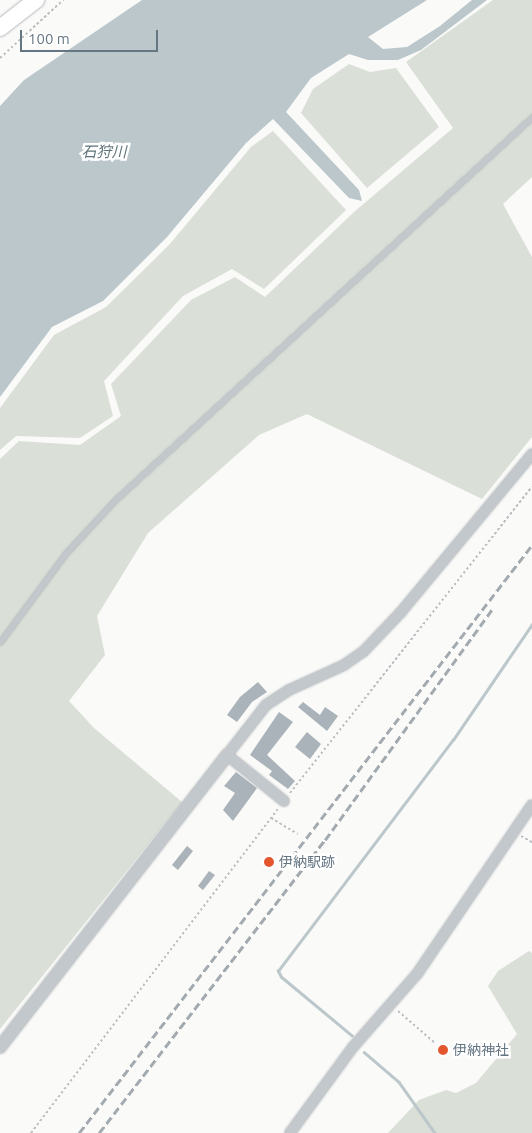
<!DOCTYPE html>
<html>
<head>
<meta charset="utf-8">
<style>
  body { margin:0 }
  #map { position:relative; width:532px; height:1133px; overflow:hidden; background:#fafaf8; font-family:Ubuntu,"Noto Sans JP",sans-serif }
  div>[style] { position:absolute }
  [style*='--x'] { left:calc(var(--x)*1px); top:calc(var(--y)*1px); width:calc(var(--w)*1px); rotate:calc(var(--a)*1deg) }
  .green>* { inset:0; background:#dadfd7 }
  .water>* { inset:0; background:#bbc7cb }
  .stream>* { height:2.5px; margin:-1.25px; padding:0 1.25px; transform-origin:1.25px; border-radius:1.25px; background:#bbc7cb }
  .building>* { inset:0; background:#aab3b9 }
  .path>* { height:2px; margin-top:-1px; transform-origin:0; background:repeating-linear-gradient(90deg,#bbbfc2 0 2.5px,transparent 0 5px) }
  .roads { filter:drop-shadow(0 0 1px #b4b9bd) drop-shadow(0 0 1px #b4b9bd) }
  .service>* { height:5px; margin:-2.5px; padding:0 2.5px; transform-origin:2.5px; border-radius:2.5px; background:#c3c8cc }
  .minor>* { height:10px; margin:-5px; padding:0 5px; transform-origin:5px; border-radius:5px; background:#c3c8cc }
  .tertiary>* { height:12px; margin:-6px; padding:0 6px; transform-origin:6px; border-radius:6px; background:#c3c8cc }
  .trunk>* { height:16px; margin:-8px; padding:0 8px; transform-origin:8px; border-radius:8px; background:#fff }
  .rail>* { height:2.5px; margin-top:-1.25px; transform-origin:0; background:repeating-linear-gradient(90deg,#a2aab0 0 8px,transparent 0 12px) }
  .dots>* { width:14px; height:14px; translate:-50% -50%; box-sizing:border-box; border:2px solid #fff; border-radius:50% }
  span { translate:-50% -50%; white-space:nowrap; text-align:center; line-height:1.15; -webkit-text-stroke:5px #fff; paint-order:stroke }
  .poi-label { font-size:14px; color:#657683 }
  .left { translate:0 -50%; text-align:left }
  .water-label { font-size:15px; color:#60757c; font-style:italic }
  .scale { position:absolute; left:20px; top:30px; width:138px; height:22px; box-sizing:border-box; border:2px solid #657683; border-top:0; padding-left:6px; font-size:15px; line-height:18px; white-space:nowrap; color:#657683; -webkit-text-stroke:4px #fff; paint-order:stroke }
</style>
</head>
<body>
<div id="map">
  <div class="green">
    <i style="clip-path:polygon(493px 0,532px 0,532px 177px,503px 204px,532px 257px,532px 437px,482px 499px,307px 414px,259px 435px,148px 533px,97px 616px,105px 655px,69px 701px,94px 728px,182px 802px,0 1029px,0 459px,19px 441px,80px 445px,121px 416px,111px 384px,191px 300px,235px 277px,265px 297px,354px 212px,453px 128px,406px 62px)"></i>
    <i style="clip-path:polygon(349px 64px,370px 72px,396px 68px,439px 127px,367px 188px,301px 113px,313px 89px)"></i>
    <i style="clip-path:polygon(273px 131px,346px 210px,264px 289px,232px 269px,183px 296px,104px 381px,113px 416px,80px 438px,16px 436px,0 450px,0 408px,54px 335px,106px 307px,169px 245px,251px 147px)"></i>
    <i style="clip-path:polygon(529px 951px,532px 953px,532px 1133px,388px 1133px,419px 1100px,446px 1090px,456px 1093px,476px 1083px,517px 1034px,488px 986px,498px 971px)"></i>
  </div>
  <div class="water">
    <i style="clip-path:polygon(142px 0,427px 0,368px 37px,383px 49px,407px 47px,440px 26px,472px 0,487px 0,421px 50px,398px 60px,368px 60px,349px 54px,311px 78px,286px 112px,359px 190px,362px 201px,349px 198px,273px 119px,246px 143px,167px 237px,103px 301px,52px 327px,0 397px,0 106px,24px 80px)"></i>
  </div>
  <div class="stream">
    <i style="--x:352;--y:1036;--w:92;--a:-140.3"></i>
    <i style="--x:281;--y:977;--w:7;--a:-117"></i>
    <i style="--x:278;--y:971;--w:290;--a:-52.9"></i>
    <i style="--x:453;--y:740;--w:140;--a:-55.7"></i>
    <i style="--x:364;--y:1052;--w:46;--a:40.6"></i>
    <i style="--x:399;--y:1082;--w:62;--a:54.8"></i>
  </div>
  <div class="building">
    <i style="clip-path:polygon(258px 682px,267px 692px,252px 702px,237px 722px,227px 715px,240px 697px)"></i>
    <i style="clip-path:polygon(303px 702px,320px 715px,325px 707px,338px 716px,327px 731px,298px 707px)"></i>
    <i style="clip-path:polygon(279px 712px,293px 722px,267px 755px,295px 781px,288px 789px,269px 775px,272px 771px,250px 755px)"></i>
    <i style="clip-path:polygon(307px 732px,321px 744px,310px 759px,295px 747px)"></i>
    <i style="clip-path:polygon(236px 772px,257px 788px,233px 821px,223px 810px,235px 793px,224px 786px)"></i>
    <i style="clip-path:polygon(187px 846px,193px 851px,178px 870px,172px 865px)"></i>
    <i style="clip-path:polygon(209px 871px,215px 875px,203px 890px,198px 886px)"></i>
  </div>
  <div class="path">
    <i style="--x:0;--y:58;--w:86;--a:-42.6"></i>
    <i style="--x:290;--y:793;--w:390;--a:-51.7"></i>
    <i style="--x:271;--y:818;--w:31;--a:31"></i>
    <i style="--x:521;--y:836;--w:13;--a:29"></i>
    <i style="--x:398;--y:1011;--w:49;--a:40.9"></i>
    <i style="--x:31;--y:1133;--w:407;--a:-52.7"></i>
  </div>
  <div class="roads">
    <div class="service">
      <i style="--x:0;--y:642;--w:109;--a:-53.5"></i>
      <i style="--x:65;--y:554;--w:72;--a:-47.2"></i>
      <i style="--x:114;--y:501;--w:568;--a:-42.57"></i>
    </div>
    <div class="minor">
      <i style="--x:284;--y:801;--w:73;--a:-141.1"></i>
      <i style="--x:227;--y:755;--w:63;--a:-52"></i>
      <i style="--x:266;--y:705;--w:27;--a:-33"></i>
      <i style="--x:289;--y:690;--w:60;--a:-24.4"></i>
      <i style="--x:344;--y:665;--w:24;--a:-35"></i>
      <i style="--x:364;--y:651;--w:54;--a:-46.5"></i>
      <i style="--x:401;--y:612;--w:205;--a:-50.3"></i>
      <i style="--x:290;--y:1133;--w:107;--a:-53.8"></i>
      <i style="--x:353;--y:1047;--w:97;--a:-48.8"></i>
      <i style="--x:417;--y:974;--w:204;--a:-55.8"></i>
    </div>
    <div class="tertiary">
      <i style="--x:0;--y:1047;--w:370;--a:-52.1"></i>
    </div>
    <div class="trunk">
      <i style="--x:0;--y:28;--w:46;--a:-37.9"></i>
    </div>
  </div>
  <div class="rail">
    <i style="--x:79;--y:1133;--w:742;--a:-52.39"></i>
    <i style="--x:99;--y:1133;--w:370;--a:-52.4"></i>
    <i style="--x:325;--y:840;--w:285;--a:-54.1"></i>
  </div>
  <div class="dots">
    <i style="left:269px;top:862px;background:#e4572e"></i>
    <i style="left:443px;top:1050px;background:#e4572e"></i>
  </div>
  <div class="poi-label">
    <span class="left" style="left:279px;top:862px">伊納駅跡</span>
    <span class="left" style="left:453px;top:1050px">伊納神社</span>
  </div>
  <div class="water-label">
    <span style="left:104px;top:152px">石狩川</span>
  </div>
  <div class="scale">100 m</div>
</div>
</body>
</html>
